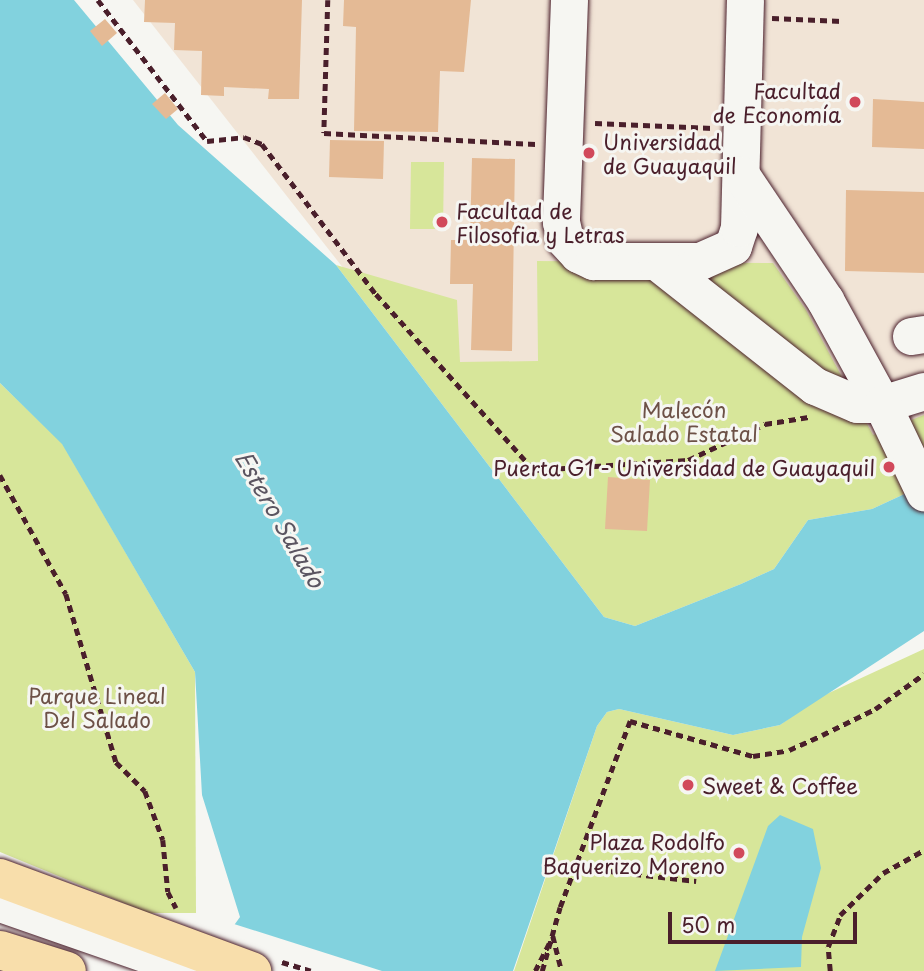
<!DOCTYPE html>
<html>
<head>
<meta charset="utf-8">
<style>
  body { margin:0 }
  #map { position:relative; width:924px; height:971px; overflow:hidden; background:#f6f6f2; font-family:"Playpen Sans",sans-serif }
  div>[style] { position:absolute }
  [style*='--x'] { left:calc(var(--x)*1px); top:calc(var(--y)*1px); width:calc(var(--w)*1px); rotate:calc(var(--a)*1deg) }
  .built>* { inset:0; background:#f1e4d6 }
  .green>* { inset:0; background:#d7e69a }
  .water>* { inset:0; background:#82d2de }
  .pier>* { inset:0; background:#f6f6f2 }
  .building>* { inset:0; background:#e4ba95 }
  .path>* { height:4.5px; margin-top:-2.25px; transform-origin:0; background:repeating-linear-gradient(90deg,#4a1f2b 0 7px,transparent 0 12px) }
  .roads { filter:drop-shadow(0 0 2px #4a1f2b) drop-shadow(0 0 2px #4a1f2b) }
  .minor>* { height:37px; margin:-18.5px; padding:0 18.5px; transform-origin:18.5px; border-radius:18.5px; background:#f6f6f2 }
  .major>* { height:38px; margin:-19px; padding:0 19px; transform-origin:19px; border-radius:19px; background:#f8deab }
  .dots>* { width:19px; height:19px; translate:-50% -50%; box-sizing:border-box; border:4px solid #f6f6f2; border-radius:50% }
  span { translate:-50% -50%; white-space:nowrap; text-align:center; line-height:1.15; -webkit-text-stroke:6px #f6f6f2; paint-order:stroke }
  .poi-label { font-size:21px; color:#4a1f2b }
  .right { translate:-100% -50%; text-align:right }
  .left { translate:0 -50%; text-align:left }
  .park-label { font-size:21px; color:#6d5147 }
  .water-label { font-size:23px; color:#5b5561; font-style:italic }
  .scale { position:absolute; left:668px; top:912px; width:189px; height:32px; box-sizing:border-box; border:4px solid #4a1f2b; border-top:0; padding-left:9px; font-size:21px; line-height:24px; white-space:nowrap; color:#4a1f2b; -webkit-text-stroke:5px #f6f6f2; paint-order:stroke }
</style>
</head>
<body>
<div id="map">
  <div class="built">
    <i style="clip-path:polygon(133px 0,924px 0,924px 425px,637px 602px,373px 306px)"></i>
  </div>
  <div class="green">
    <i style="clip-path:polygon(411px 162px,444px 162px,443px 229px,410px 229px)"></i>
    <i style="clip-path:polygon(537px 261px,773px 263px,806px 310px,873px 435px,924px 415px,924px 485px,872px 509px,808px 520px,774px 569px,741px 584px,635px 626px,604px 617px,336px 265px,457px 300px,460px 362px,538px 361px)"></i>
    <i style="clip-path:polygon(0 383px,62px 443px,195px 672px,196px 913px,148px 913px,0 852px)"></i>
    <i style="clip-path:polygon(924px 649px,924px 971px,514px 971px,597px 726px,607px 712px,619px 709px,733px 735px,780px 725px,818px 698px)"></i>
  </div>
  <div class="water">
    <i style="clip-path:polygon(0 0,74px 0,178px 125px,336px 265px,604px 617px,635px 626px,741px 584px,774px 569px,808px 520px,872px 509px,924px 485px,924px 631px,780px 725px,733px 735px,619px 709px,607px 712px,597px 726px,513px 971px,201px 971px,240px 917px,202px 795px,195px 672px,62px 444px,0 383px)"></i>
    <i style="clip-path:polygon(780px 815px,813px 829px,821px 868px,802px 937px,801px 967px,715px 971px,768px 826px)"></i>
  </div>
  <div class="pier">
    <i style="clip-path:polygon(234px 924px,382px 971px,198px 971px)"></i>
  </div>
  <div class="building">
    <i style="clip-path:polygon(145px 0,302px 0,299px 99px,268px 99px,269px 89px,224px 87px,224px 96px,201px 95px,202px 51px,174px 50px,175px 23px,144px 22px)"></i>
    <i style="clip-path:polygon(344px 0,471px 0,464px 72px,440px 71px,438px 132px,354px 131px,356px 27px,343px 26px)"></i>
    <i style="clip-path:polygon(105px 19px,117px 33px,102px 46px,90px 31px)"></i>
    <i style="clip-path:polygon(165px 93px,178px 109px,166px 119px,152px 104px)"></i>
    <i style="clip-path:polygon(873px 99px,924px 102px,924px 149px,872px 147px)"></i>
    <i style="clip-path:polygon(330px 140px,384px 141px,383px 179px,329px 177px)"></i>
    <i style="clip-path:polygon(472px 158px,515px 159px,512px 351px,471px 350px,473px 284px,450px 284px,451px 240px,470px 240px)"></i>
    <i style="clip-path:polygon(846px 190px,924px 192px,924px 273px,845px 271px)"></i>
    <i style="clip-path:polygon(608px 477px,650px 480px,647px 531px,605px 529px)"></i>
  </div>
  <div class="path">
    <i style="--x:98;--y:0;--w:178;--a:52.3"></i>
    <i style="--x:207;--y:141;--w:37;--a:-6"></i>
    <i style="--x:244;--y:137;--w:19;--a:21"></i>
    <i style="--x:262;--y:144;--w:188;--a:52.8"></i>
    <i style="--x:376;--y:294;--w:237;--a:48.1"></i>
    <i style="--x:534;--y:470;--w:154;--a:-3.7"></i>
    <i style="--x:688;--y:460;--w:85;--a:-25.1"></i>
    <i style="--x:765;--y:424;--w:44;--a:-9.2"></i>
    <i style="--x:328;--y:0;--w:133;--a:91.7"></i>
    <i style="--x:324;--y:133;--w:212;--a:3"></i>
    <i style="--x:772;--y:18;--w:70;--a:2.5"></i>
    <i style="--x:595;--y:123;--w:118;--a:2.4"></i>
    <i style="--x:0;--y:475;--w:136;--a:61"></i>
    <i style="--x:66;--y:594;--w:175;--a:73.4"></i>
    <i style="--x:116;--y:762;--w:41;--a:45"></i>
    <i style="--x:145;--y:791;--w:52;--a:69.8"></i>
    <i style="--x:163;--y:840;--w:52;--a:84.5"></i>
    <i style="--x:168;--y:892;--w:18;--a:63"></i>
    <i style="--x:575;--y:867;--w:122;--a:6.6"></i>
    <i style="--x:553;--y:936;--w:36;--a:76"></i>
    <i style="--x:282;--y:962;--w:30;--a:17"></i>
    <i style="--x:535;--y:971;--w:31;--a:-63"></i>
    <i style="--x:542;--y:971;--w:66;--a:-74.3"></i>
    <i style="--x:560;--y:907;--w:199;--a:-69.4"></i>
    <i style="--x:630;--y:721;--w:128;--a:15.9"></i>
    <i style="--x:753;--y:756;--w:36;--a:-9"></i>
    <i style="--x:789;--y:750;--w:36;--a:-24"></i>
    <i style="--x:822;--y:735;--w:59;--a:-26.1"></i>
    <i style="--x:875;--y:709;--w:60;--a:-35.5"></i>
    <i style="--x:830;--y:971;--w:24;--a:-95"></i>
    <i style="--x:828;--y:947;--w:34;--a:-69"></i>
    <i style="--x:840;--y:915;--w:60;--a:-44.3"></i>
    <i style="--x:883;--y:873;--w:47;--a:-29.3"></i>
  </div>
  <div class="roads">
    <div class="minor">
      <i style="--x:569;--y:0;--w:222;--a:92.1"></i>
      <i style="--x:561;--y:222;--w:18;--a:77"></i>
      <i style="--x:565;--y:240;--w:19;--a:47"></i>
      <i style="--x:578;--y:254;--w:17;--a:25"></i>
      <i style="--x:593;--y:261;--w:107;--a:0"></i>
      <i style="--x:700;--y:261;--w:36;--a:-24"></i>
      <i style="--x:733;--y:246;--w:19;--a:-72"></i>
      <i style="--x:739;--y:228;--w:228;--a:-88.5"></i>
      <i style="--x:741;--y:175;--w:151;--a:56.1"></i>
      <i style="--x:825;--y:300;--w:119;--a:61.3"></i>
      <i style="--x:882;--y:404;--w:44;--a:-17.2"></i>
      <i style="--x:656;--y:261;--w:202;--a:38.2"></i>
      <i style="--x:815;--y:386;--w:46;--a:23.2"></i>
      <i style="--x:857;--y:404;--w:25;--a:0"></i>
      <i style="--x:882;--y:404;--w:98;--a:64.5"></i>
      <i style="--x:911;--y:336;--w:13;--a:-9"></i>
      <i style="--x:0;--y:903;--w:207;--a:19.2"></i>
    </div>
    <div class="major">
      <i style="--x:0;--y:878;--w:269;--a:20.3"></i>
      <i style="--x:0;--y:950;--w:70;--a:17.4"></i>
    </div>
  </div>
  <div class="dots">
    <i style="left:855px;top:102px;background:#d1495b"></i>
    <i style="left:589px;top:153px;background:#d1495b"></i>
    <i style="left:442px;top:222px;background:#d1495b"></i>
    <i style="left:889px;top:467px;background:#d1495b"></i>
    <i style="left:688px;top:785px;background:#d1495b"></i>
    <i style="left:739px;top:853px;background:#d1495b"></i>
  </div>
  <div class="poi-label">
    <span class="right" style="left:841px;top:102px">Facultad<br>de Economía</span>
    <span class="left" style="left:603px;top:153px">Universidad<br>de Guayaquil</span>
    <span class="left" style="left:456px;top:222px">Facultad de<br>Filosofia y Letras</span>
    <span class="right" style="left:875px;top:467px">Puerta G1 - Universidad de Guayaquil</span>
    <span class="left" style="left:702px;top:785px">Sweet &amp; Coffee</span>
    <span class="right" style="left:725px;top:853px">Plaza Rodolfo<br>Baquerizo Moreno</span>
  </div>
  <div class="park-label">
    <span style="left:684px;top:421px">Malecón<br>Salado Estatal</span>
    <span style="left:97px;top:707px">Parque Lineal<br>Del Salado</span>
  </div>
  <div class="water-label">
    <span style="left:280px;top:519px;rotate:60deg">Estero Salado</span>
  </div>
  <div class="scale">50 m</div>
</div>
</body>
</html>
